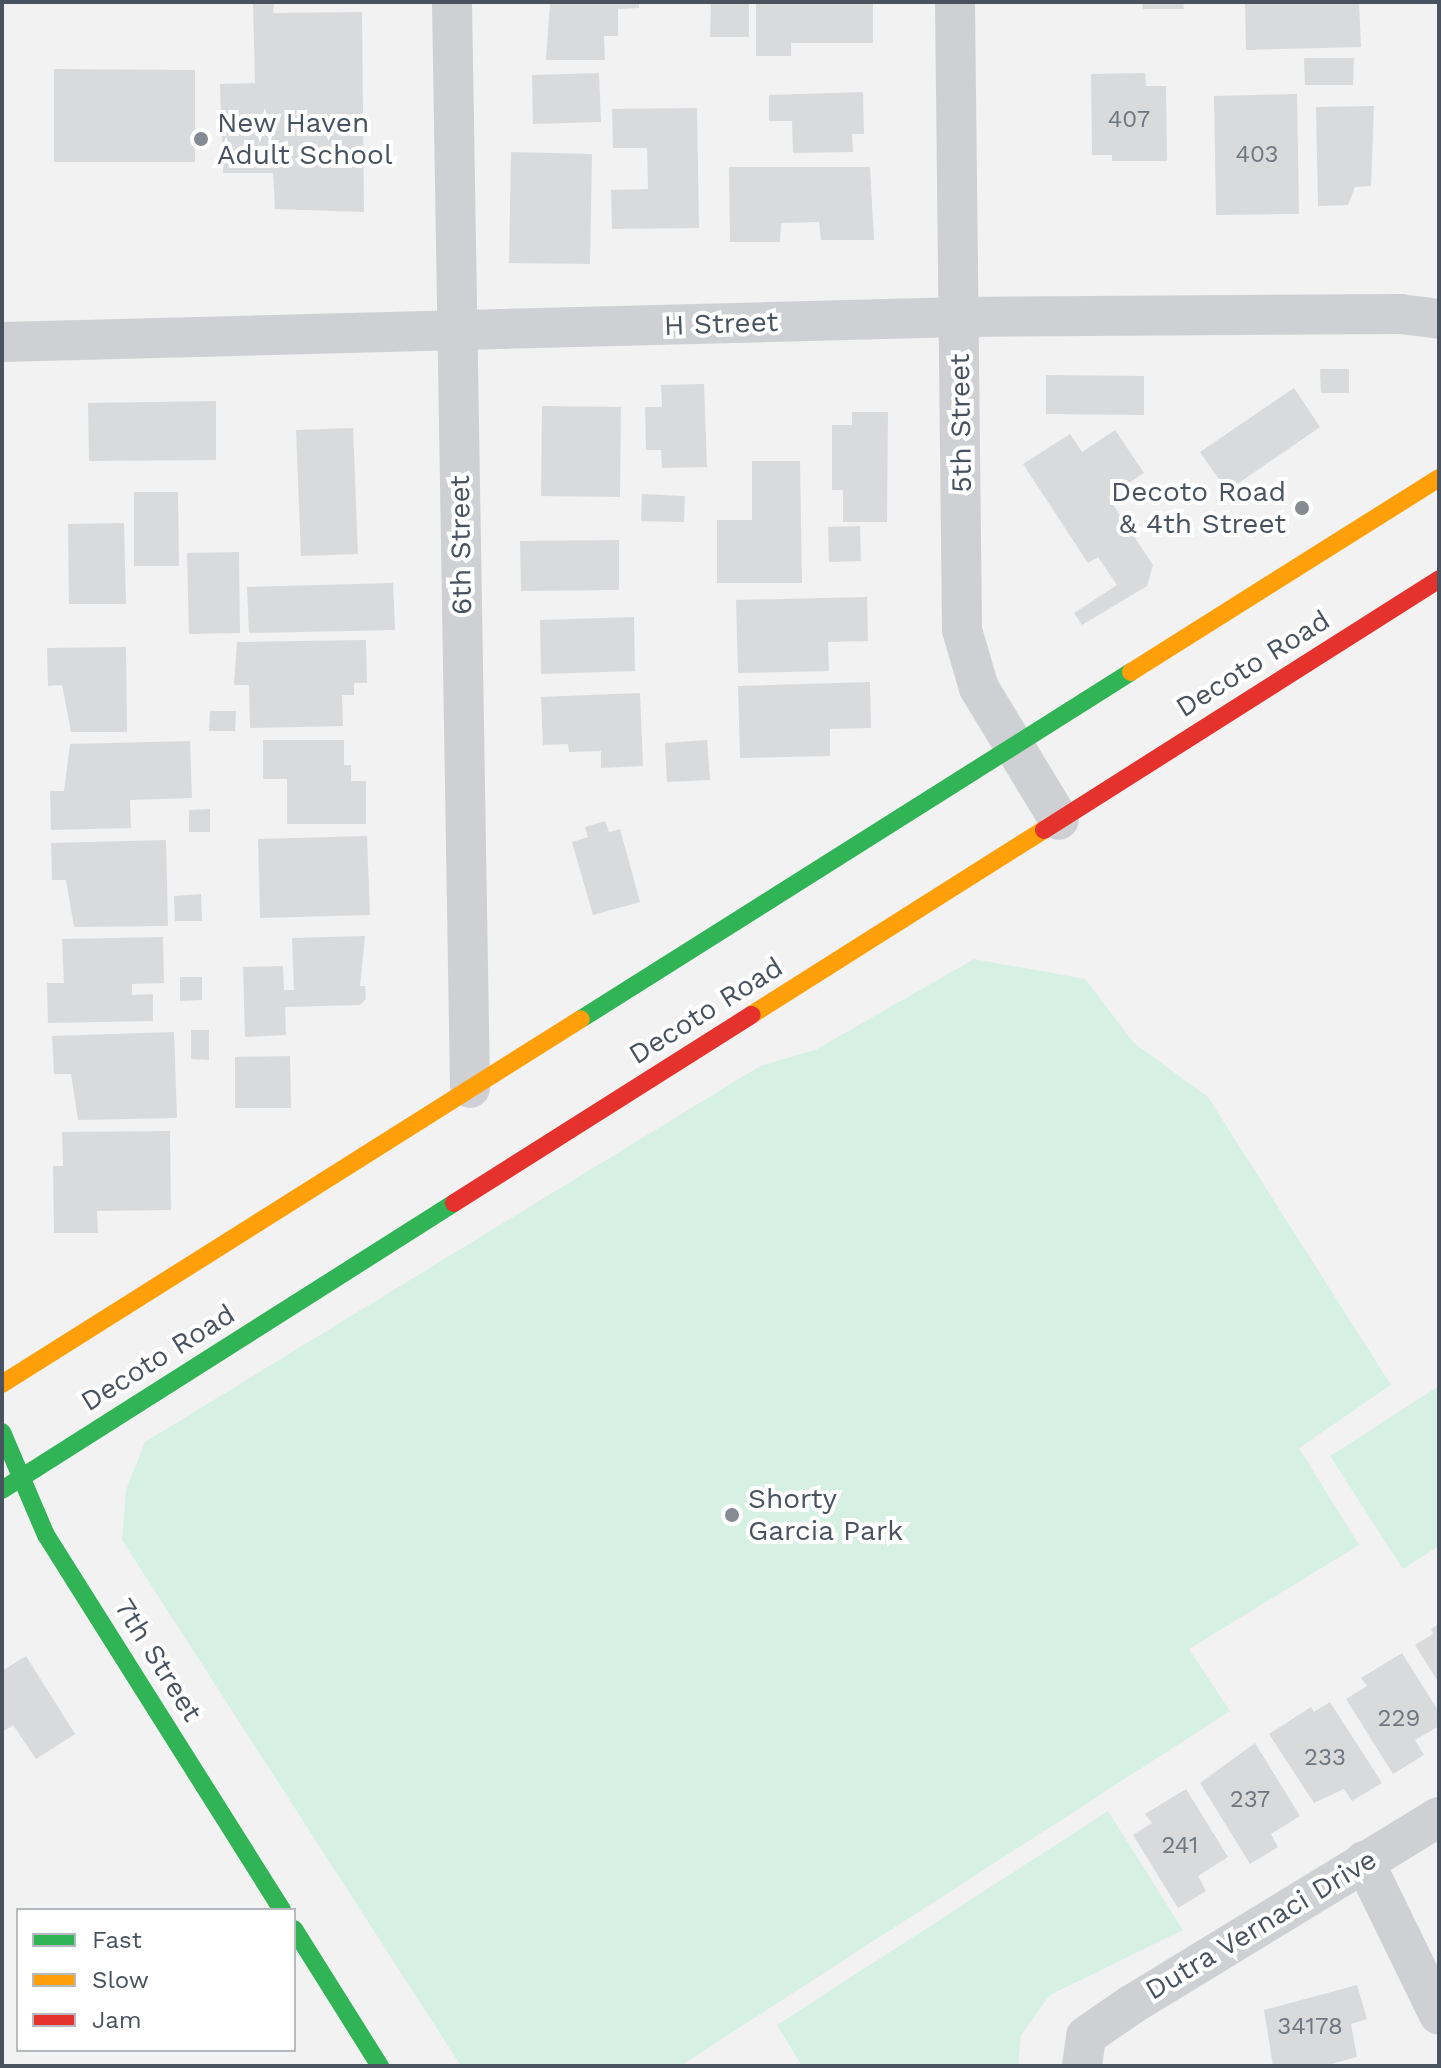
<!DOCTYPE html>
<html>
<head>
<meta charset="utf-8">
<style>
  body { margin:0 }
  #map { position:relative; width:1441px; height:2068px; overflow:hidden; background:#f2f2f2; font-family:"Work Sans",sans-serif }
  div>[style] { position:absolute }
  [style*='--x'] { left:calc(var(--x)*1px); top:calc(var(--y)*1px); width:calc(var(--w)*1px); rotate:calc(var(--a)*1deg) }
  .green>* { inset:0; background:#d6f1e3 }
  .building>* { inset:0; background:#d9dadc }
  .street>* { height:40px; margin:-20px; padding:0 20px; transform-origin:20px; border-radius:20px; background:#ced0d3 }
  .fast>* { height:18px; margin:-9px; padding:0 9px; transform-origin:9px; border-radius:9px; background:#30b455 }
  .slow>* { height:18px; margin:-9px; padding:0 9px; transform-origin:9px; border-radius:9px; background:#ff9f0a }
  .jam>* { height:18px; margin:-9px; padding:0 9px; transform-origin:9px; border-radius:9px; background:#e5322d }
  .dots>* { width:22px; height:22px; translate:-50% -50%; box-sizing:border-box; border:4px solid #fff; border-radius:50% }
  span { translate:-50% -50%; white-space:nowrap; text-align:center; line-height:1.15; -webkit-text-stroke:8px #fff; paint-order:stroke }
  .number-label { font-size:24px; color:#6e7680 }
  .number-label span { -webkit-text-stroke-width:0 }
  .poi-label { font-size:28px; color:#48535f }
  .left { translate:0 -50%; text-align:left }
  .right { translate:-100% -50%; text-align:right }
  .street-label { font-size:28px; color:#48535f }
  .frame { position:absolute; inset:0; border:4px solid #48535f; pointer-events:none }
  .legend { position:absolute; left:16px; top:1908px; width:280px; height:144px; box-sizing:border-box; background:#fff; border:2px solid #b6babf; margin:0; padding:10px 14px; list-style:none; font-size:24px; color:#48535f }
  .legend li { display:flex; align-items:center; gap:16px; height:40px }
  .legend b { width:40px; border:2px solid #b6babf }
</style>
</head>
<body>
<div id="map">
  <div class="green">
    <i style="clip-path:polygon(974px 959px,1085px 979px,1134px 1043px,1208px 1097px,1391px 1385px,1299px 1448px,1359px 1545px,1189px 1649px,1230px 1711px,680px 2066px,461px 2066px,122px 1540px,126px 1490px,145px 1442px,760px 1066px,815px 1050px)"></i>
    <i style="clip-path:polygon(1439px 1386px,1439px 1546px,1403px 1569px,1330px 1456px)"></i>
    <i style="clip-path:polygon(1108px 1811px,1183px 1930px,1050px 1995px,1021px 2035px,1018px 2066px,802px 2066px,777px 2025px)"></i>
  </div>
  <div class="building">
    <i style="clip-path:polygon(253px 2px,274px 2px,273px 13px,362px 12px,364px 212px,275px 209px,273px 173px,223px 173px,220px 84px,255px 83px)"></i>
    <i style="clip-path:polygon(550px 2px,639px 2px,639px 8px,618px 9px,618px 36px,604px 36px,605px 60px,546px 60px)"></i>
    <i style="clip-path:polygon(711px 2px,749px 2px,749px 37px,710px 37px)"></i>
    <i style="clip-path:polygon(756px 2px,873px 2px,873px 43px,791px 43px,791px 56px,756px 56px)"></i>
    <i style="clip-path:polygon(1142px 2px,1183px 2px,1184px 9px,1143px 9px)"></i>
    <i style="clip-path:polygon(1245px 2px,1359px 2px,1361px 47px,1246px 50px)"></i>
    <i style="clip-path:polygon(1304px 58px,1354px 58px,1353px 85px,1305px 85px)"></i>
    <i style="clip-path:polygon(54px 69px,195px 70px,195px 162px,54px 162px)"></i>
    <i style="clip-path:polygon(599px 73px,601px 122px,533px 124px,532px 75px)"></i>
    <i style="clip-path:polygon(1145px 73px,1146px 86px,1166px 86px,1167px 161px,1112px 161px,1112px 155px,1092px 155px,1091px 74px)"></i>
    <i style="clip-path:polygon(863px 92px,864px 134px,852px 134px,853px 152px,793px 153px,792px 121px,769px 121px,769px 95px)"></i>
    <i style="clip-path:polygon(1297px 94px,1299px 214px,1216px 215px,1214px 96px)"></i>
    <i style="clip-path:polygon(1374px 106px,1371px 186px,1355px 187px,1348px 205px,1318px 206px,1316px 107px)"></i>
    <i style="clip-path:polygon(697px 108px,699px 228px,612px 229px,611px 190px,648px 189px,647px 148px,613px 148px,612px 109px)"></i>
    <i style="clip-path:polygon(511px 152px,592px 154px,590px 264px,509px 263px)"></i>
    <i style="clip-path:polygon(729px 167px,870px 167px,874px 240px,821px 240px,819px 222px,781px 223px,780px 242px,730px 242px)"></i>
    <i style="clip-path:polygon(1320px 369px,1349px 369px,1349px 393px,1321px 393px)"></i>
    <i style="clip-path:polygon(1046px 375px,1144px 376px,1144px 415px,1046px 414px)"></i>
    <i style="clip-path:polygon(704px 384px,707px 467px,662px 468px,661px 450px,646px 450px,645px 407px,662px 407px,661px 385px)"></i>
    <i style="clip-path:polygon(1294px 388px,1320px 427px,1227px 491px,1200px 452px)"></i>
    <i style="clip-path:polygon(216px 401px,216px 460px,89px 461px,88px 403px)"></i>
    <i style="clip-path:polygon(542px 406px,621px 407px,620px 497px,541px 496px)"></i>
    <i style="clip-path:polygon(852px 412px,888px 412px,887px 522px,843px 522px,843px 490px,832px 490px,832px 425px,852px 425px)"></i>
    <i style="clip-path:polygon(353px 428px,358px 554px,301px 556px,296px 430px)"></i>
    <i style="clip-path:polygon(1115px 430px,1144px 473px,1108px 497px,1153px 565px,1147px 586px,1082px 625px,1074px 613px,1117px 585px,1098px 557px,1088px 563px,1023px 464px,1070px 434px,1082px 452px)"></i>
    <i style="clip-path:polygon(752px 461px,800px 461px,802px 583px,717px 583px,717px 520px,752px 520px)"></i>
    <i style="clip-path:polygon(134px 492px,178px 492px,179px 566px,134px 566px)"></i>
    <i style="clip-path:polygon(642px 494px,685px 496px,684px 522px,641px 521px)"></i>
    <i style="clip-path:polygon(124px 523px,126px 604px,69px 604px,68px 524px)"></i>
    <i style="clip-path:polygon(860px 526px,861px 561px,829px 562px,828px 527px)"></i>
    <i style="clip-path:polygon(619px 540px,619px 590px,521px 591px,520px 541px)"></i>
    <i style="clip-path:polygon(239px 552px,240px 633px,189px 634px,187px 553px)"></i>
    <i style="clip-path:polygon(393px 583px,395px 630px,249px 633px,247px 587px)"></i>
    <i style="clip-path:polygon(867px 597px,868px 641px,828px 642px,829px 671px,738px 673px,736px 600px)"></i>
    <i style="clip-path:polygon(634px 617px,635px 671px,541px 674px,540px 620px)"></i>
    <i style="clip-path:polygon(366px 640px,367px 683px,354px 683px,354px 695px,342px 695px,343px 726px,250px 728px,249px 685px,234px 685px,237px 642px)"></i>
    <i style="clip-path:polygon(126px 647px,127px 732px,71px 732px,62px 685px,48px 686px,47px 648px)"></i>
    <i style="clip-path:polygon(870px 682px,871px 728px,830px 729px,830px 756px,740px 758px,738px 686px)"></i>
    <i style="clip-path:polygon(640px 693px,643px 766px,601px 768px,601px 751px,569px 752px,568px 744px,543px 745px,541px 697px)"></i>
    <i style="clip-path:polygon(210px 711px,236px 711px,235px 731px,209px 731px)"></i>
    <i style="clip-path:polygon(263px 740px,344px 740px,344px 765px,351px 765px,351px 781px,366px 781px,366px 824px,287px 824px,287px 779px,263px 779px)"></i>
    <i style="clip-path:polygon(707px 740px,710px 780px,667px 782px,665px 743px)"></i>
    <i style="clip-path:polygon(190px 741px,192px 798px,130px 800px,131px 828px,51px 830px,50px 791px,64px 791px,70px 744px)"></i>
    <i style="clip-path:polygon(210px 809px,210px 832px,189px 832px,189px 810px)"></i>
    <i style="clip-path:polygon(605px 821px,609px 832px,620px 829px,640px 902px,593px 915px,572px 842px,588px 837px,585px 827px)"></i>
    <i style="clip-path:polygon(367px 836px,370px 915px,260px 918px,258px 839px)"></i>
    <i style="clip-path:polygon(166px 840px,168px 926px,74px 927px,66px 880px,52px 880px,51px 843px)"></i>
    <i style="clip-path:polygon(201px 894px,202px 921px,175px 921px,174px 896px)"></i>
    <i style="clip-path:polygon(365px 936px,360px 986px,365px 986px,366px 999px,360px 1005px,285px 1007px,286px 1035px,245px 1037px,243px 967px,283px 966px,284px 990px,294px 990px,292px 938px)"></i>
    <i style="clip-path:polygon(163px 937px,164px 983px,132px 984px,132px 995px,153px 994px,153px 1021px,48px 1023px,47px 983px,64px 983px,62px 939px)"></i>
    <i style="clip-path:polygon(180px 977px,202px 977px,202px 1000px,180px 1001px)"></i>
    <i style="clip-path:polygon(191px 1030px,209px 1030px,209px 1060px,191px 1059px)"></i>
    <i style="clip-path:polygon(174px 1032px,177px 1118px,78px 1120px,71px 1074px,54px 1074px,52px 1036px)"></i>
    <i style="clip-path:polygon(290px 1056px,291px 1108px,235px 1108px,235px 1057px)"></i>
    <i style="clip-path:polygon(170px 1131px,171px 1210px,97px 1211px,98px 1233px,54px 1233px,53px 1166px,63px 1166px,62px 1132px)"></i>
    <i style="clip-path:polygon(1439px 1624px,1439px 1683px,1415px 1645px,1433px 1634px,1431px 1629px)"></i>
    <i style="clip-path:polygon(1402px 1653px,1439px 1712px,1439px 1726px,1415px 1740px,1424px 1755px,1393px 1774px,1346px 1699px,1367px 1686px,1361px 1678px)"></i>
    <i style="clip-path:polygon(26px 1656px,75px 1734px,36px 1759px,13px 1725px,2px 1732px,2px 1671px)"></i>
    <i style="clip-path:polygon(1330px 1702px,1382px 1783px,1352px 1801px,1344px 1789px,1314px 1803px,1269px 1734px,1311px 1707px,1314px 1712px)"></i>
    <i style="clip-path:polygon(1255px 1743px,1300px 1816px,1271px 1834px,1278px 1847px,1250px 1864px,1200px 1783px)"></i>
    <i style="clip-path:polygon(1186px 1789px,1228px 1857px,1198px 1876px,1206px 1891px,1178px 1908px,1133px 1835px,1152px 1823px,1145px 1814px)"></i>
    <i style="clip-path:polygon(1357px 1985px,1367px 2019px,1351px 2024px,1357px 2057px,1324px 2066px,1273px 2066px,1264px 2010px)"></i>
  </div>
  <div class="street">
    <i style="--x:452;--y:2;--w:1086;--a:89.05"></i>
    <i style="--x:955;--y:2;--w:628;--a:89.36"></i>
    <i style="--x:962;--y:630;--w:60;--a:73.7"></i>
    <i style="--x:979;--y:688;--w:154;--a:58.8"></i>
    <i style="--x:2;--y:342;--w:958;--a:-1.49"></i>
    <i style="--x:960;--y:317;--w:440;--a:-0.4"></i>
    <i style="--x:1400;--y:314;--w:39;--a:7"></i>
    <i style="--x:1364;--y:1861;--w:171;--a:64"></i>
    <i style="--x:1082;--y:2066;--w:30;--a:-82"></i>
    <i style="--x:1086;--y:2036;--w:55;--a:-34.6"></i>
    <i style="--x:1131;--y:2005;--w:361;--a:-31.4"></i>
  </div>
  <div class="fast">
    <i style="--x:581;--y:1019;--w:650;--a:-32.25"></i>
    <i style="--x:2;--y:1432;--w:112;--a:66.9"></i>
    <i style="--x:46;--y:1535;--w:443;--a:57.8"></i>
    <i style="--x:2;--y:1490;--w:535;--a:-32.41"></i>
    <i style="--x:294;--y:1929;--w:162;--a:57.9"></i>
  </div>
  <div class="slow">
    <i style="--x:1131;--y:672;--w:364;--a:-32.2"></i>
    <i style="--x:751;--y:1015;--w:347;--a:-32.3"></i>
    <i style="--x:2;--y:1384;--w:684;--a:-32.23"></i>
  </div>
  <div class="jam">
    <i style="--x:1044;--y:830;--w:468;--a:-32.4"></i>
    <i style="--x:454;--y:1203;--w:352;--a:-32.3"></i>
  </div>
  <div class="dots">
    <i style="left:201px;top:139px;background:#848b92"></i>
    <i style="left:1302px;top:508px;background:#848b92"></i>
    <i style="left:732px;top:1515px;background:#848b92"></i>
  </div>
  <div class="number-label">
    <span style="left:1129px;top:120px">407</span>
    <span style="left:1257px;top:155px">403</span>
    <span style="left:1399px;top:1719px">229</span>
    <span style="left:1325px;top:1758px">233</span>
    <span style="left:1250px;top:1800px">237</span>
    <span style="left:1180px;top:1846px">241</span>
    <span style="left:1310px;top:2027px">34178</span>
  </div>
  <div class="poi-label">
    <span class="left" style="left:217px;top:139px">New Haven<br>Adult School</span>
    <span class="right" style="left:1286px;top:508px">Decoto Road<br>&amp; 4th Street</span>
    <span class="left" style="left:748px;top:1515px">Shorty<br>Garcia Park</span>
  </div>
  <div class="street-label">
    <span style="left:721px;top:324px;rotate:-2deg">H Street</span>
    <span style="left:961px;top:423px;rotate:-91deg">5th Street</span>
    <span style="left:461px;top:545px;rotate:-91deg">6th Street</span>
    <span style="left:1253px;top:664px;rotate:-32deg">Decoto Road</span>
    <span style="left:706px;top:1011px;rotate:-32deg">Decoto Road</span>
    <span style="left:158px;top:1358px;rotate:-32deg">Decoto Road</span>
    <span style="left:158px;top:1660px;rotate:58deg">7th Street</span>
    <span style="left:1261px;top:1925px;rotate:-31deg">Dutra Vernaci Drive</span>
  </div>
  <div class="frame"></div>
  <ul class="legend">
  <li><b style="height:10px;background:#30b455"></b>Fast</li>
  <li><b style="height:10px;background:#ff9f0a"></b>Slow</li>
  <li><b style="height:10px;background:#e5322d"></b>Jam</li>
  </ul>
</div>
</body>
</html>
